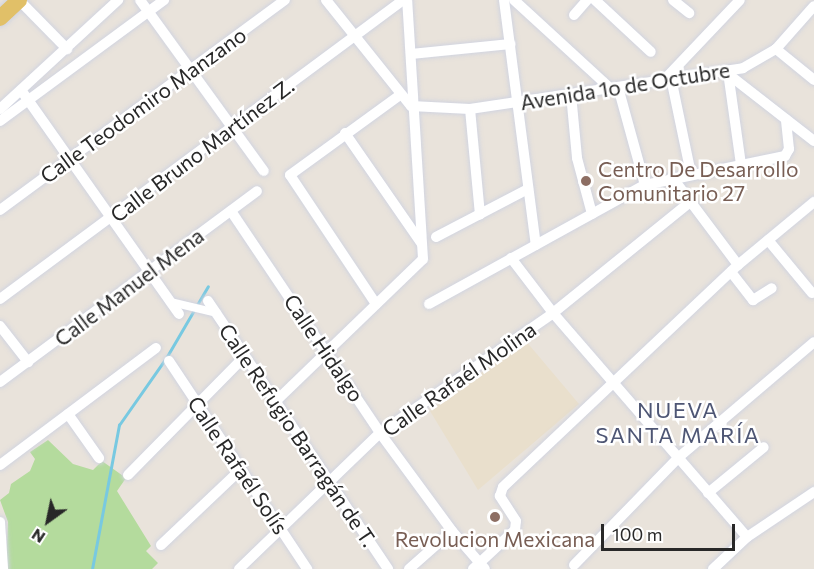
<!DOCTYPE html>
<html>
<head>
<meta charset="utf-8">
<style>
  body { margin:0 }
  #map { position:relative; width:814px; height:569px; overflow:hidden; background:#e9e3db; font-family:Commissioner,sans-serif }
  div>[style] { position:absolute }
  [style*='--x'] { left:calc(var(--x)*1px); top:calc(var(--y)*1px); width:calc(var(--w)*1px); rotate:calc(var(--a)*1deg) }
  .education>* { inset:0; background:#e9dfcc }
  .green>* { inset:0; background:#b4db9d }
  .stream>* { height:3px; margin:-1.5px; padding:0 1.5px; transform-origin:1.5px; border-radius:1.5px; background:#78c9e1 }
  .roads { filter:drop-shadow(0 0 2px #d1d4e0) drop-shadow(0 0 2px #d1d4e0) }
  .pedestrian>* { height:8px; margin:-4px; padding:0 4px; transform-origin:4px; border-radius:4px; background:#fff }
  .minor>* { height:10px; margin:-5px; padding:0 5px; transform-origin:5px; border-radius:5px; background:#fff }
  .primary>* { height:16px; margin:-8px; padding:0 8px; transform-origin:8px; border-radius:8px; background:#e1c068 }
  .dots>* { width:16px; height:16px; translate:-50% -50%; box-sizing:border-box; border:3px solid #fff; border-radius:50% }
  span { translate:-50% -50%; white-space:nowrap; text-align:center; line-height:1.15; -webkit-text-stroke:5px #fff; paint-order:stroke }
  .street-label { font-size:21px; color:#282828 }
  .education-label { font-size:21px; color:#785e54 }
  .left { translate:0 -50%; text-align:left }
  .neighbourhood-label { font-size:22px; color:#4e5674; letter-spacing:1.5px }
  .north { position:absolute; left:18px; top:491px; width:60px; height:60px; -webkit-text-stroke:4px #fff; paint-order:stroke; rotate:213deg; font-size:16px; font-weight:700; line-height:24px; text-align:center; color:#282828 }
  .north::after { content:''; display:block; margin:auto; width:21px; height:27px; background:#282828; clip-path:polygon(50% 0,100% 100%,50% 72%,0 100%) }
  .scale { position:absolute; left:601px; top:524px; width:134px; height:27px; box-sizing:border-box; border:3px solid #282828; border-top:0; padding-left:8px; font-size:18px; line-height:21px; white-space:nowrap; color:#282828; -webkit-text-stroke:4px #fff; paint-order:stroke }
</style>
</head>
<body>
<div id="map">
  <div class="education">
    <i style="clip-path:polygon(525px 340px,579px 404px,478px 490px,430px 411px)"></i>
  </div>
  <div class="green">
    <i style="clip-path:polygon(48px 440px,73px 464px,93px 470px,102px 461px,126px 478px,117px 491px,151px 546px,146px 551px,158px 563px,152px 569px,6px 569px,8px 522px,0 500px,9px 493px,11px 484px,30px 471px,35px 459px,30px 452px)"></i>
  </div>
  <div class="stream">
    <i style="--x:92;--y:569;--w:147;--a:-79.4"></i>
    <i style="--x:119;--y:425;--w:82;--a:-55"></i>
    <i style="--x:166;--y:358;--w:83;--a:-59.7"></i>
  </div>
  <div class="roads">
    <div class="pedestrian">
      <i style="--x:171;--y:302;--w:47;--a:13.4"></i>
    </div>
    <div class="minor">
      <i style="--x:19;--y:0;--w:69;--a:45.6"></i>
      <i style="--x:140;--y:0;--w:211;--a:54.1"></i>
      <i style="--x:326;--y:0;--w:136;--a:51.3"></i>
      <i style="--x:411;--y:106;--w:59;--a:2.9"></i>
      <i style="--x:470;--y:109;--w:276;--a:-8.5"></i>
      <i style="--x:743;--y:68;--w:38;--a:-30"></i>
      <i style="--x:776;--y:49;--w:57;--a:-48.5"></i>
      <i style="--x:504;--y:0;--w:247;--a:82.6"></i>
      <i style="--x:514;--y:0;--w:130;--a:42.5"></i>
      <i style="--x:595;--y:0;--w:76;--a:42.9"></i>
      <i style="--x:673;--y:0;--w:21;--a:39"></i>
      <i style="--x:574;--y:15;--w:20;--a:-49"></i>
      <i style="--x:776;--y:49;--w:49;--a:39.2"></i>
      <i style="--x:411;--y:54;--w:100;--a:-5.7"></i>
      <i style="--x:728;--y:72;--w:93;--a:82"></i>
      <i style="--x:728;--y:74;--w:109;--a:37.9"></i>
      <i style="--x:671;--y:78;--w:98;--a:78.2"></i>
      <i style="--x:664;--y:80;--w:110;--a:-46.5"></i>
      <i style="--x:618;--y:87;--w:102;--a:74.6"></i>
      <i style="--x:21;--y:90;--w:274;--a:54.8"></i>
      <i style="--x:571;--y:94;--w:64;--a:84.6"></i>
      <i style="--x:577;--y:158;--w:58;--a:75"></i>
      <i style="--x:0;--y:109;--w:161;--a:-42.7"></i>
      <i style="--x:470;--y:109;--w:106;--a:84.6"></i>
      <i style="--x:0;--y:121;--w:204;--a:-36.4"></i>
      <i style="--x:345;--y:133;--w:135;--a:55.3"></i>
      <i style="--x:672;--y:177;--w:110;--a:53.1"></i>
      <i style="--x:0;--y:210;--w:354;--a:-36.4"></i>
      <i style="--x:231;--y:211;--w:267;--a:56.1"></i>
      <i style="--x:380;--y:433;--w:122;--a:53.7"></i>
      <i style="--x:452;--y:531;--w:50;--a:49"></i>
      <i style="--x:436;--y:237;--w:104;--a:-27.6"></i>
      <i style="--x:768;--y:240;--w:69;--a:50.3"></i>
      <i style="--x:511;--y:258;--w:69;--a:52.6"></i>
      <i style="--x:553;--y:313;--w:296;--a:49.1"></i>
      <i style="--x:731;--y:272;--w:36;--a:52"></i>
      <i style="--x:753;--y:300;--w:22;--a:-32"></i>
      <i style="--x:0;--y:299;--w:502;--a:-36.57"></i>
      <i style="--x:208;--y:301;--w:323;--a:56.1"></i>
      <i style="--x:376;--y:304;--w:155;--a:-123.7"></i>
      <i style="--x:290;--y:175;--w:136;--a:-36"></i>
      <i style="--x:429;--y:304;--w:247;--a:-28.9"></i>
      <i style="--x:645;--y:185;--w:143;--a:-11.7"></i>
      <i style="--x:785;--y:156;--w:8;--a:-60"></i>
      <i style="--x:789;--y:149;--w:30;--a:-96"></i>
      <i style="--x:0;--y:326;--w:46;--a:52.1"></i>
      <i style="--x:169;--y:361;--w:250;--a:56.4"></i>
      <i style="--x:0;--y:382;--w:320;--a:-36.6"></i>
      <i style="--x:276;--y:401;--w:204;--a:-44"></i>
      <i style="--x:423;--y:259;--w:259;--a:-93.5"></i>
      <i style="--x:68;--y:414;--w:54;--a:54.8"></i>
      <i style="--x:0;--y:465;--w:195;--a:-36.9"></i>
      <i style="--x:128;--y:475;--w:167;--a:-45.5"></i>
      <i style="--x:708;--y:493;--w:72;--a:-39.4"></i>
      <i style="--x:0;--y:522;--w:47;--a:86.3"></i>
      <i style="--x:161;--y:545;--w:110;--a:-43.5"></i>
      <i style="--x:574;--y:565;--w:151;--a:-45.8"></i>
      <i style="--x:679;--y:457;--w:177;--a:-40.4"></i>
      <i style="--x:239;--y:569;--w:196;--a:-44"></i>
      <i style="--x:380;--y:433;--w:211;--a:-34.7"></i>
      <i style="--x:553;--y:313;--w:176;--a:-39"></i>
      <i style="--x:409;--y:569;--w:57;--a:-41.5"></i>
      <i style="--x:473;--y:569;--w:57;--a:-42.9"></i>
      <i style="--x:515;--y:530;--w:9;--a:-84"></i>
      <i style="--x:516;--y:521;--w:30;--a:-123"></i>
      <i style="--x:500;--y:496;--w:9;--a:-72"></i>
      <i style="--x:503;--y:487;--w:323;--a:-43.4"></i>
      <i style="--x:738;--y:265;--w:99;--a:-39.7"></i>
      <i style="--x:713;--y:569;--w:47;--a:-43.3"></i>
      <i style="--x:747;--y:537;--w:81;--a:-33.9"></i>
    </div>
    <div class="primary">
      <i style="--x:0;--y:18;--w:26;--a:-43"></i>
    </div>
  </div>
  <div class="dots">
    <i style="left:586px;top:181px;background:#8d6e63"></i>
    <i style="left:495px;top:517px;background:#8d6e63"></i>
  </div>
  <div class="street-label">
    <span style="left:625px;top:86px;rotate:-9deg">Avenida 1o de Octubre</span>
    <span style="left:143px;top:105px;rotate:-36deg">Calle Teodomiro Manzano</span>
    <span style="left:202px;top:150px;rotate:-37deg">Calle Bruno Martínez Z.</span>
    <span style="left:129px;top:287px;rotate:-37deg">Calle Manuel Mena</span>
    <span style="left:324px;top:348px;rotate:56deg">Calle Hidalgo</span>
    <span style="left:459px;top:379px;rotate:-35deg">Calle Rafaél Molina</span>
    <span style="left:298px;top:435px;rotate:56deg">Calle Refugio Barragán de T.</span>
    <span style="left:238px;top:465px;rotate:56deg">Calle Rafaél Solís</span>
  </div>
  <div class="education-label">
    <span class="left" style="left:598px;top:181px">Centro De Desarrollo<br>Comunitario 27</span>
    <span style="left:495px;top:539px">Revolucion Mexicana</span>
  </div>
  <div class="neighbourhood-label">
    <span style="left:678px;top:422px">NUEVA<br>SANTA MARÍA</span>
  </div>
  <div class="north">N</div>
  <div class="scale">100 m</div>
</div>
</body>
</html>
